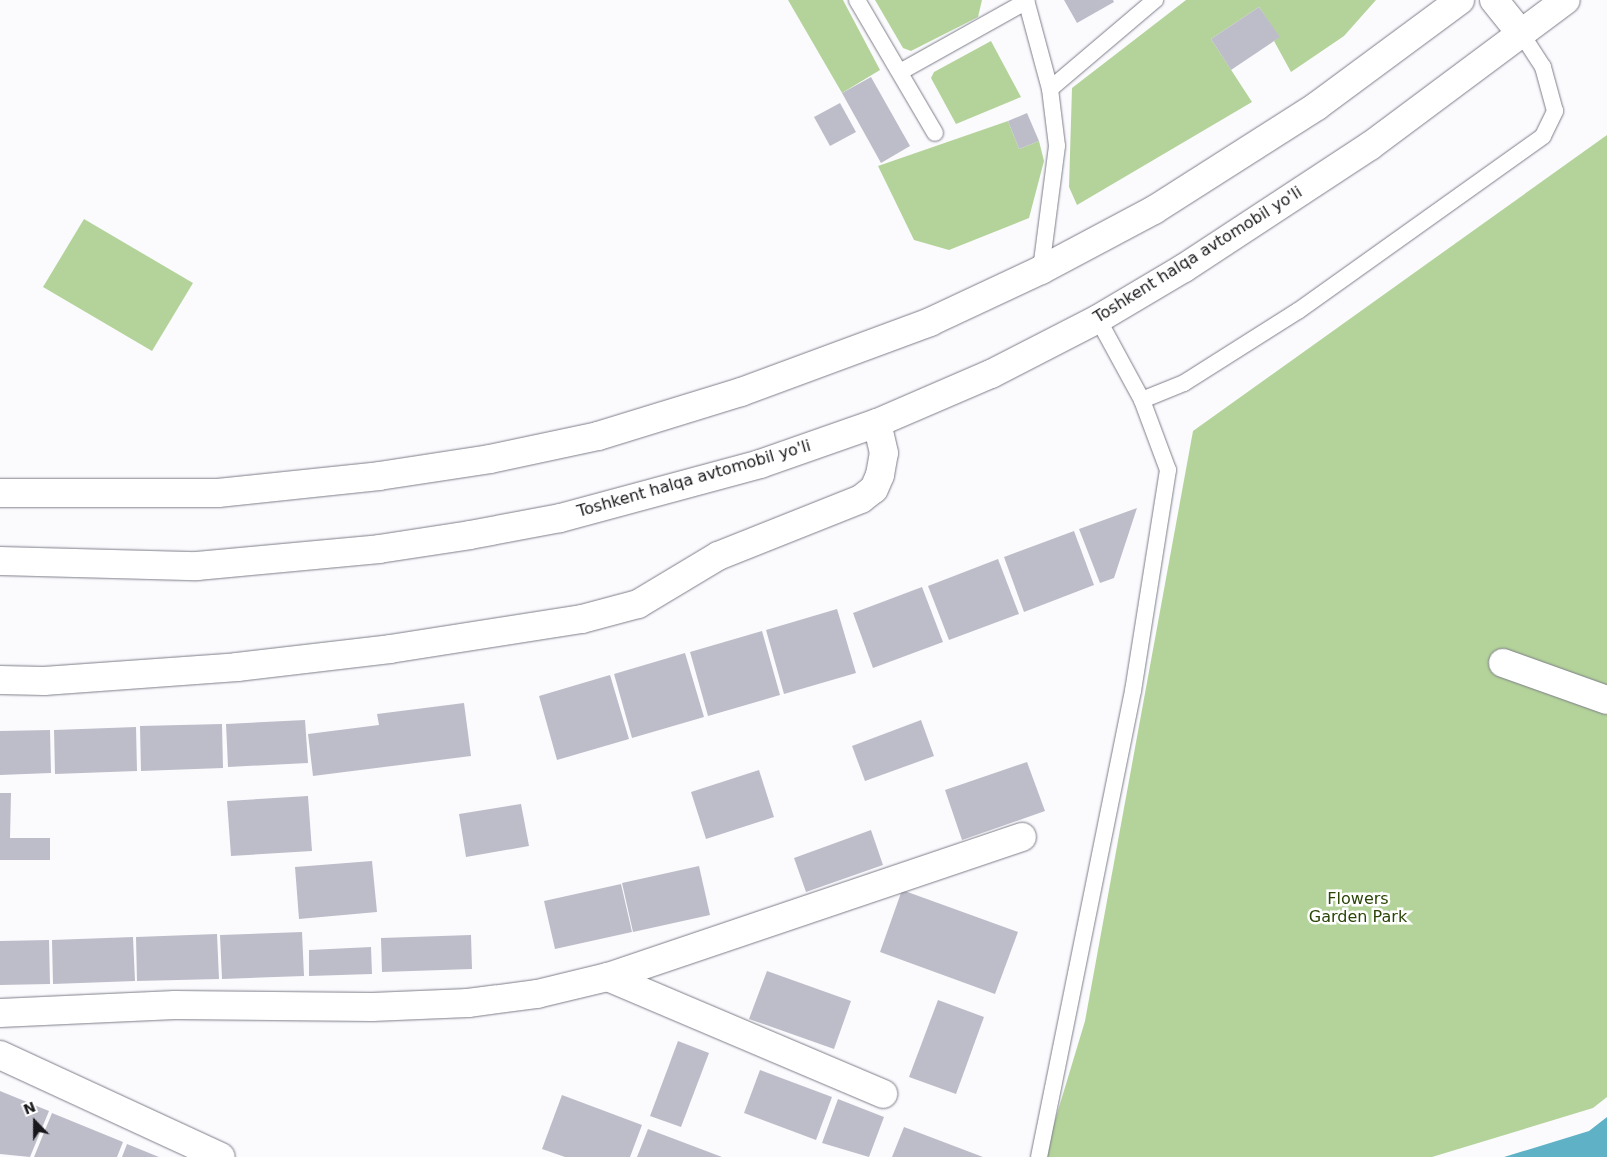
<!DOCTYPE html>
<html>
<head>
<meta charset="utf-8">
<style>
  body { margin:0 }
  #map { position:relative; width:1607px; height:1157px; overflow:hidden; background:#fbfbfe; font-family:"DejaVu Sans",sans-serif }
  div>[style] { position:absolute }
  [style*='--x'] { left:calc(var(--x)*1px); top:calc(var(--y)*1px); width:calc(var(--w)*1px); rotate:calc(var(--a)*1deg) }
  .green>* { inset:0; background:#b4d39a }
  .water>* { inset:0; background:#5fb1c6 }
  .building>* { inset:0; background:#bdbdc9 }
  .roads { filter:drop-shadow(0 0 1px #7c7d88) drop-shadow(0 0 1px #7c7d88) }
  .lane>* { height:16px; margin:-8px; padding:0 8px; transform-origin:8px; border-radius:8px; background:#fff }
  .street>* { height:28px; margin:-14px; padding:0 14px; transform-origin:14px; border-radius:14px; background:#fff }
  .highway>* { height:28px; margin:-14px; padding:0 14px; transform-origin:14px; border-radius:14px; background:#fff }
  span { translate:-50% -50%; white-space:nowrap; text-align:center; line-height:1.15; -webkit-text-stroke:5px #fff; paint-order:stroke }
  .street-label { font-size:16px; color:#18181c }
  .park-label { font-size:16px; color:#2a4506 }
  .north { position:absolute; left:10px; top:1097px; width:50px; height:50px; -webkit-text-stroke:4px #fff; paint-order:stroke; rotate:338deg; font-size:14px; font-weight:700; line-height:20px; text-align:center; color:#18181c }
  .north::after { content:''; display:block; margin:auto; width:18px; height:22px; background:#18181c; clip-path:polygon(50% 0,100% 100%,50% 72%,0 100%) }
</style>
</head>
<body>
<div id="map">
  <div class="green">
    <i style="clip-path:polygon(788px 0,843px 0,880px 70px,842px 93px)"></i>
    <i style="clip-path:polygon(875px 0,982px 0,978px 17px,911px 51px,903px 48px)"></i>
    <i style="clip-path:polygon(1186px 0,1376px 0,1344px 36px,1291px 72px,1274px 41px,1279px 37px,1259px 7px,1211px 39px,1252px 102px,1077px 205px,1069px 187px,1072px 88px)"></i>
    <i style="clip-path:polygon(991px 41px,1021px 97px,956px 124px,931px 78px,934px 72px)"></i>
    <i style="clip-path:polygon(1008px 121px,1019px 149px,1039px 141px,1044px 161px,1029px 218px,949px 250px,914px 240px,878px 166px)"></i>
    <i style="clip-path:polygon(1607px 135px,1607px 1097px,1593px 1108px,1432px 1157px,1044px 1157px,1085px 1021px,1193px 431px)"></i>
    <i style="clip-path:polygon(84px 219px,193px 283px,152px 351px,43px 287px)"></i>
  </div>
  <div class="water">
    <i style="clip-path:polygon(1607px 1117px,1607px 1157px,1504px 1157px,1589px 1131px)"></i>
  </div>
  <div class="building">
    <i style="clip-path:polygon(1064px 0,1113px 0,1114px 2px,1077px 23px)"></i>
    <i style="clip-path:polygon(1259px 7px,1280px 37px,1231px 70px,1211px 39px)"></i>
    <i style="clip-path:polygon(871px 77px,910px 146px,881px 163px,842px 93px)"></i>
    <i style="clip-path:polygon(840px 103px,856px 132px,830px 146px,814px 117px)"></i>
    <i style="clip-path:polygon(1027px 113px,1039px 141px,1019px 149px,1008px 121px)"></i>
    <i style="clip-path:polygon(1137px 508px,1114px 578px,1100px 583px,1079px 529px)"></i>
    <i style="clip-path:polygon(1074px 531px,1094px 585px,1024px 612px,1004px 557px)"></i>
    <i style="clip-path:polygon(998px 559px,1019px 614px,949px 640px,928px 586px)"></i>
    <i style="clip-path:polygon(922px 587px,943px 642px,873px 668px,853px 613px)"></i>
    <i style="clip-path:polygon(837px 609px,856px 673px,784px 694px,766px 630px)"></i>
    <i style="clip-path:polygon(762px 631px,780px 695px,708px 716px,690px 652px)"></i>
    <i style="clip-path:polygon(685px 653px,704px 717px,632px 738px,614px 674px)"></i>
    <i style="clip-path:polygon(610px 675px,629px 739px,557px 760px,539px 696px)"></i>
    <i style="clip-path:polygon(464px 703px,471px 756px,313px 776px,308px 734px,379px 725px,377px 714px)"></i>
    <i style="clip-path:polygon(305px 720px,308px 763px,228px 767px,226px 724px)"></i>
    <i style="clip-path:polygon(921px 720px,934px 756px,865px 781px,852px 746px)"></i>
    <i style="clip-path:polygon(222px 724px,223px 768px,141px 771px,140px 726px)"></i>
    <i style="clip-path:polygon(136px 727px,137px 771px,55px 774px,54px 730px)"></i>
    <i style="clip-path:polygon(50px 730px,51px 773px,0 775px,0 731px)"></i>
    <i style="clip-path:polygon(1027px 762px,1045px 811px,962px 840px,945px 790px)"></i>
    <i style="clip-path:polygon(759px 770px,774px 817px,706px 839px,691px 792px)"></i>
    <i style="clip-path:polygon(0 793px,11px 793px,10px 838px,50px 838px,50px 860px,0 860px)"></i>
    <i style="clip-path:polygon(308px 796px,312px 851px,231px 856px,227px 801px)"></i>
    <i style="clip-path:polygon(521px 804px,529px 846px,466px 857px,459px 814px)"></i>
    <i style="clip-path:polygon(871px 830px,883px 865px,806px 892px,794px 858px)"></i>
    <i style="clip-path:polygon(372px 861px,377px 912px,299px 919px,295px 867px)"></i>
    <i style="clip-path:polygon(699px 866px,710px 915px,633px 932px,622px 883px)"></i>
    <i style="clip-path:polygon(621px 884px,632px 932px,555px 949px,544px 901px)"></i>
    <i style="clip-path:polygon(902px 890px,1018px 932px,995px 994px,880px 952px)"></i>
    <i style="clip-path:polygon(302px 932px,304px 976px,222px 979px,220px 935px)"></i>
    <i style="clip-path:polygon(217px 934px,219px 979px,137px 981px,136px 937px)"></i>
    <i style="clip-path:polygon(471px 935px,472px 969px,382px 972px,381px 938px)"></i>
    <i style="clip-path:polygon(133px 937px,135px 981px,53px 984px,52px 940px)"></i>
    <i style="clip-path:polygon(49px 940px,50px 984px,0 985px,0 941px)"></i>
    <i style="clip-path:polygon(371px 947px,372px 974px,309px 976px,309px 950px)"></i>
    <i style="clip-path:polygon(767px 971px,851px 1001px,834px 1049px,749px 1019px)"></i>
    <i style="clip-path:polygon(938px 1000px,984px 1017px,956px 1094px,909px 1077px)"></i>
    <i style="clip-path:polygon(678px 1041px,709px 1053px,681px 1127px,650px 1116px)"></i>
    <i style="clip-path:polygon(760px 1070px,832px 1097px,816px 1140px,744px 1113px)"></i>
    <i style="clip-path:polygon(0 1091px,49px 1111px,30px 1157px,0 1154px)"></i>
    <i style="clip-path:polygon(562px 1095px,642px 1125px,630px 1157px,565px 1157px,542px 1149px)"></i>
    <i style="clip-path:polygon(838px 1099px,884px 1117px,869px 1157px,822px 1143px)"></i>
    <i style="clip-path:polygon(52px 1113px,123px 1142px,117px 1157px,34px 1157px)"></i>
    <i style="clip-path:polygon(904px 1127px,983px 1157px,892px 1157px)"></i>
    <i style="clip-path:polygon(648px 1129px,722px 1157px,637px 1157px)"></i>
    <i style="clip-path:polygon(127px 1144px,159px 1157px,122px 1157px)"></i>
  </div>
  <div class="roads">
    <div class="lane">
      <i style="--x:857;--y:0;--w:154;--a:59.6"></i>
      <i style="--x:1026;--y:0;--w:92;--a:74.9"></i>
      <i style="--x:1050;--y:89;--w:57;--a:83"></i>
      <i style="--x:1057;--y:146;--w:125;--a:97.4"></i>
      <i style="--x:900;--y:72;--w:145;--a:-29.2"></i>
      <i style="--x:1050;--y:89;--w:138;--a:-40.3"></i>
      <i style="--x:1142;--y:400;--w:45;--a:-22"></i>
      <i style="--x:1184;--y:383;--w:135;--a:-32.3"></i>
      <i style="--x:1298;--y:311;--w:301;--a:-35.5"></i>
      <i style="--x:1543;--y:136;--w:28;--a:-64"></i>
      <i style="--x:1555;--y:111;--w:46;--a:-105.3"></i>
      <i style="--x:1543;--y:67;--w:38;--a:-123"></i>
      <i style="--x:1039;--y:1157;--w:475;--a:-78.6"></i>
      <i style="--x:1133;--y:691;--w:224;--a:-81"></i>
      <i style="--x:1168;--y:470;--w:75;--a:-110.4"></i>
      <i style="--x:1142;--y:400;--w:92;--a:-118.5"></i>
    </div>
    <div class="street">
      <i style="--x:1503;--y:663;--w:110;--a:19.6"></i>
      <i style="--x:0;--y:680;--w:44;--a:1.3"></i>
      <i style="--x:44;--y:681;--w:194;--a:-4.1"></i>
      <i style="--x:237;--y:667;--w:154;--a:-6.7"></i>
      <i style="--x:390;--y:649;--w:194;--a:-8.9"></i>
      <i style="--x:582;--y:619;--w:58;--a:-15"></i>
      <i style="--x:638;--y:604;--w:93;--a:-31"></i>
      <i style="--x:718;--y:556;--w:154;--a:-21.7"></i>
      <i style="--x:861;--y:499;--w:16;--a:-38"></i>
      <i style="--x:874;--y:489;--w:15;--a:-67"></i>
      <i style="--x:880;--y:475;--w:22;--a:-80"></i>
      <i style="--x:884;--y:453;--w:31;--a:-103"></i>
      <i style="--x:608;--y:977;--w:299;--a:23"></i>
      <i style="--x:0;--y:1013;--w:175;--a:-2.6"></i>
      <i style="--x:175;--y:1005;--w:197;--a:0.6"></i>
      <i style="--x:372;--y:1007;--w:96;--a:-2.4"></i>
      <i style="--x:468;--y:1003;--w:70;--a:-7.4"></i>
      <i style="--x:537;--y:994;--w:73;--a:-13.5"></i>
      <i style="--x:608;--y:977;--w:437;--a:-18.7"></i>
      <i style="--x:0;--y:1055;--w:243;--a:24.8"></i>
    </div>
    <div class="highway">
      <i style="--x:1494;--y:0;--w:45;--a:51.3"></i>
      <i style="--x:0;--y:493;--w:218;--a:0"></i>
      <i style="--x:218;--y:493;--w:162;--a:-6"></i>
      <i style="--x:379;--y:476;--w:112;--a:-8.7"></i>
      <i style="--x:490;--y:459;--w:110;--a:-12"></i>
      <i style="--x:598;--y:436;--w:150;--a:-17.1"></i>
      <i style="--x:741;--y:392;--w:202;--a:-20.3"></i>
      <i style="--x:930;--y:322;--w:123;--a:-25.1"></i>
      <i style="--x:1041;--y:270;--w:128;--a:-28"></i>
      <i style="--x:1154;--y:210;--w:193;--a:-32.5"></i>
      <i style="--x:1317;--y:106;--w:178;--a:-36.5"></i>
      <i style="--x:0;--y:561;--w:197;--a:1.5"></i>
      <i style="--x:197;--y:566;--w:183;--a:-5.3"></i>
      <i style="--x:379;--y:549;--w:92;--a:-8.7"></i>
      <i style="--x:470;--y:535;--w:92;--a:-10.7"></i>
      <i style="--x:560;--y:518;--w:207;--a:-15.1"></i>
      <i style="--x:760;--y:464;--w:124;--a:-19.3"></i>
      <i style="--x:877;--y:423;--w:124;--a:-23.3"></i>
      <i style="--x:991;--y:374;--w:120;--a:-27.2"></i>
      <i style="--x:1098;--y:319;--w:100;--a:-30.7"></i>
      <i style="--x:1184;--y:268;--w:222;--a:-33.3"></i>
      <i style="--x:1370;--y:146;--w:244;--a:-36.7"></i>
    </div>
  </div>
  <div class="street-label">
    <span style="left:1198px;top:255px;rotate:-32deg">Toshkent halqa avtomobil yo'li</span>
    <span style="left:694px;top:479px;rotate:-16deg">Toshkent halqa avtomobil yo'li</span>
  </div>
  <div class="park-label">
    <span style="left:1358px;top:908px">Flowers<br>Garden Park</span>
  </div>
  <div class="north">N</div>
</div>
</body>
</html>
